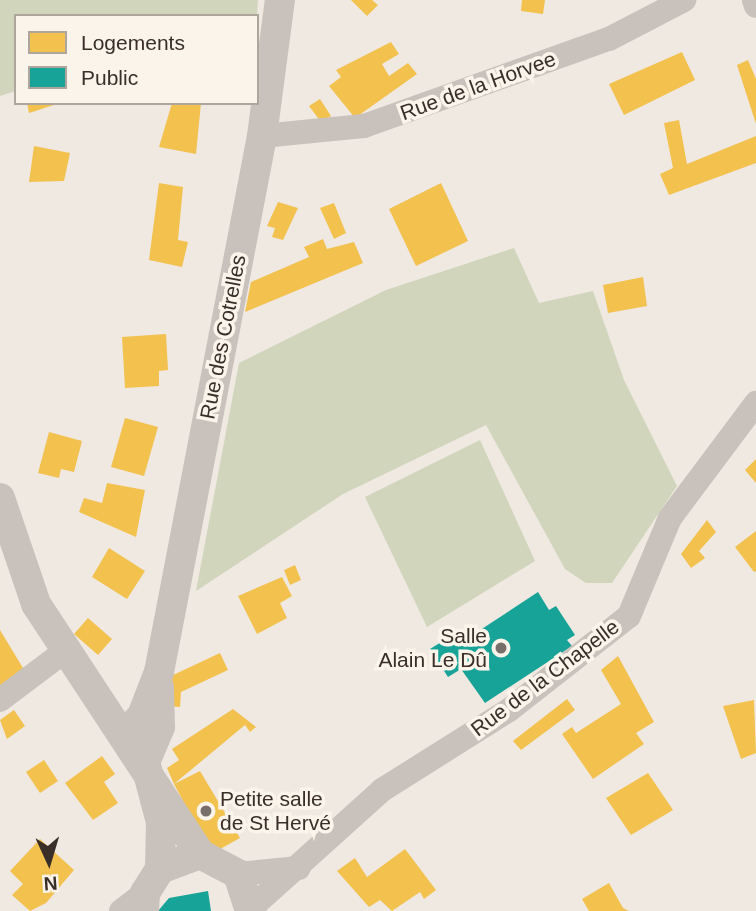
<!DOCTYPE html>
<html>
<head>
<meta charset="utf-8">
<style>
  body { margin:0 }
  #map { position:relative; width:756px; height:911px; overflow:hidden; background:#efe9e2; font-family:Arial,sans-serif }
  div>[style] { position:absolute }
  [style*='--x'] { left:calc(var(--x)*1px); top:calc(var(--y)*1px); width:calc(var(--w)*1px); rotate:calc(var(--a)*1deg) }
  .green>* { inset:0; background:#d0d5bc }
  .homes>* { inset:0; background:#f2c14e }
  .public>* { inset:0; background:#17a398 }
  .minor>* { height:24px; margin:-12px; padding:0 12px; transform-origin:12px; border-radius:12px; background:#c9c1bb }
  .tertiary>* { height:30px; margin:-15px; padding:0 15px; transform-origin:15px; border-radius:15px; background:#c9c1bb }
  .dots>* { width:19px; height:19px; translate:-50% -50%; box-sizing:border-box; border:4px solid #fbf4eb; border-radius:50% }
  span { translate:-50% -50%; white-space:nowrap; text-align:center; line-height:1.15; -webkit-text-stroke:7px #fbf4eb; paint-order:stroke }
  .street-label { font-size:21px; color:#3a2e29 }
  .poi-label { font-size:21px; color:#3a2e29 }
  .right { translate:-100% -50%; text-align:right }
  .left { translate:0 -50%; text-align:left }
  .legend { position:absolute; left:14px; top:14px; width:245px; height:91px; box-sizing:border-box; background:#fbf4eb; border:2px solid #aea59d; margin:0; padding:9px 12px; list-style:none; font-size:21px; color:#3a2e29 }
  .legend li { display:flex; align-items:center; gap:14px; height:35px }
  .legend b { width:35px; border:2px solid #aea59d }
  .north { position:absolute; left:14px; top:827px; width:70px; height:70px; -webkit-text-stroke:5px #fbf4eb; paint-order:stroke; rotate:176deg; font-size:19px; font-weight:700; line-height:28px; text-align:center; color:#3a2e29 }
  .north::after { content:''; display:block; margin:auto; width:24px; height:32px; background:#3a2e29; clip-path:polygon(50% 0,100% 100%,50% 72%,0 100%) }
</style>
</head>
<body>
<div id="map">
  <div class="green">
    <i style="clip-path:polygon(0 0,258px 0,257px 16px,16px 16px,16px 91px,0 96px)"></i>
    <i style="clip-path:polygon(514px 248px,539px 303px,593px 291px,624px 380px,677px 486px,612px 583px,586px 583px,565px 569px,486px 425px,343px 494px,196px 591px,239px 363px,386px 290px)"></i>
    <i style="clip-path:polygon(480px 440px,535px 561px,427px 627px,365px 497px)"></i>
  </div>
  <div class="homes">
    <i style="clip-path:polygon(351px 0,372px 0,378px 5px,367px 16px)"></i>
    <i style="clip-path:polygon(522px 0,545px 0,543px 14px,521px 11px)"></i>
    <i style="clip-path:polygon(391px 42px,399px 54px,382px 64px,389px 76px,408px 63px,417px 74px,355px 118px,329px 86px,341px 77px,336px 70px)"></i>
    <i style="clip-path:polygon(682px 52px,695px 80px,624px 115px,609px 84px)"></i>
    <i style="clip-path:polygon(748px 60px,756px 79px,756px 124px,737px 65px)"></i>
    <i style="clip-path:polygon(320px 99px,331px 116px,321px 122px,309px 106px)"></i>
    <i style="clip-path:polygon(27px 103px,57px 103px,57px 104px,29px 113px)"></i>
    <i style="clip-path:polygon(172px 103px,201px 103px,196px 154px,159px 147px)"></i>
    <i style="clip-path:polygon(679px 120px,687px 164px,756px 136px,756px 163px,669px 195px,660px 174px,673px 168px,664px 123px)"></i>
    <i style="clip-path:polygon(34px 146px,70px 153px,64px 181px,29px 182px)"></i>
    <i style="clip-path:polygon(159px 183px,183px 187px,178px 240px,188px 242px,182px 267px,149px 260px)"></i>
    <i style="clip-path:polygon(441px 183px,468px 241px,416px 266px,389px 209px)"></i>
    <i style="clip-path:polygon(278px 202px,298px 208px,283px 240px,272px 237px,275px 228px,267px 226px)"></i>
    <i style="clip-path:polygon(334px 203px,346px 233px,334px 239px,320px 208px)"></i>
    <i style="clip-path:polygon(323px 239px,327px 249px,354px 242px,363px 263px,245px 312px,251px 282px,309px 257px,304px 247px)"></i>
    <i style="clip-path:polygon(643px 277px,647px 306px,608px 313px,603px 285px)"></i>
    <i style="clip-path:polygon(166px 334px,168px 370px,159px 371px,159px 386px,125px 388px,122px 337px)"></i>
    <i style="clip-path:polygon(125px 418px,158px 427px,144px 476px,111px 467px)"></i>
    <i style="clip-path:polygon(49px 432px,82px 441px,74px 472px,61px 469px,59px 478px,38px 473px)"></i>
    <i style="clip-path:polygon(756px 459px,756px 483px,745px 470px)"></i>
    <i style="clip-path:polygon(107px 483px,145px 490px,136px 537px,79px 512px,84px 498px,102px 503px)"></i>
    <i style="clip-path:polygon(707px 520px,716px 532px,699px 551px,705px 558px,691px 568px,681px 554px)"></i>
    <i style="clip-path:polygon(756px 531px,756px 571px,754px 572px,735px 547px)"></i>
    <i style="clip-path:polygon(109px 548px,145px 571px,127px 599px,92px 577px)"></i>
    <i style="clip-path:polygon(295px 565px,301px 580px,290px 585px,284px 570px)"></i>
    <i style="clip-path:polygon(282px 577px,292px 596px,280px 603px,287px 618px,257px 634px,238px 596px)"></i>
    <i style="clip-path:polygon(88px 618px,112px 639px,98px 655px,74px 634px)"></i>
    <i style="clip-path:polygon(0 630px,26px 673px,0 690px)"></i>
    <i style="clip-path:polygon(220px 653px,228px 670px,181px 692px,180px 707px,168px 706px,171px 676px)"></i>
    <i style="clip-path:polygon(618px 656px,654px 722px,636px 733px,644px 744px,593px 779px,562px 734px,572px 727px,576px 733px,621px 704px,601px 670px)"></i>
    <i style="clip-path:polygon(567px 699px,575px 710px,521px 750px,513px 741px)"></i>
    <i style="clip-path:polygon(754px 700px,756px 753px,741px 759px,723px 706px)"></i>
    <i style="clip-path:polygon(233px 709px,256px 727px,250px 732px,245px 725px,174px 784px,200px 771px,240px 838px,211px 854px,174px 784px,167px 768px,179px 760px,172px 749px)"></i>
    <i style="clip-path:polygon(14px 710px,25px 726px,7px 739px,0 720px)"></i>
    <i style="clip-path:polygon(102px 756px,115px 774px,104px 782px,118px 803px,93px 820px,65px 783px)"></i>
    <i style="clip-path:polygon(44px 760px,58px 781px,40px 793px,26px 772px)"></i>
    <i style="clip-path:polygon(648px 773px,673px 810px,631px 835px,606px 798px)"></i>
    <i style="clip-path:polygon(40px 839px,74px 870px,46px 903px,30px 911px,12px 895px,23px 884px,10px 871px)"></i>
    <i style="clip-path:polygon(405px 849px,436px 890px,424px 899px,420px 892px,392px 911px,380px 900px,369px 907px,337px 871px,355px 858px,367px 877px)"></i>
    <i style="clip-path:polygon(609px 883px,623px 908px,629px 911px,589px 911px,582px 899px)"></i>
  </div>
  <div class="public">
    <i style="clip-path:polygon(538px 592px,549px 610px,556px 606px,575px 635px,567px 640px,572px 646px,485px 703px,461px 669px,448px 677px,430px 649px,459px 631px,465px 640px)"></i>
    <i style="clip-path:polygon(208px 891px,211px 911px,158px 911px,169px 898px)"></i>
  </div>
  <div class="minor">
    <i style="--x:754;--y:0;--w:6;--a:72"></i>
    <i style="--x:262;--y:136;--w:102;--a:-5.6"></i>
    <i style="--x:364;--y:126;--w:260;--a:-19.6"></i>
    <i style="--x:609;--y:39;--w:85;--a:-27.5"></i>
    <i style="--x:0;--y:700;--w:81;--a:-37"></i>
    <i style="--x:238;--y:874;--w:61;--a:-5.6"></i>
    <i style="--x:250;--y:909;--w:178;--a:-42"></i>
    <i style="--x:382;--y:790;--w:150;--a:-32.2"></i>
    <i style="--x:509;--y:710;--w:152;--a:-38.1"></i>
    <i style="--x:629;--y:616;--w:106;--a:-67.3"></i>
    <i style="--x:670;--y:518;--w:144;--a:-53.2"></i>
    <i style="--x:121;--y:911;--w:30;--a:-37"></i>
  </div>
  <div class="tertiary">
    <i style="--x:0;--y:498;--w:112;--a:71.2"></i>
    <i style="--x:36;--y:604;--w:299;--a:56.7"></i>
    <i style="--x:159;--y:687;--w:40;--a:88.6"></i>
    <i style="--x:160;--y:727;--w:38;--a:113"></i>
    <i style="--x:145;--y:762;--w:62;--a:75.1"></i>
    <i style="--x:161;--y:822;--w:47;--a:91.2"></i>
    <i style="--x:125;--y:734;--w:25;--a:-47"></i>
    <i style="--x:142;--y:716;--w:47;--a:-68.9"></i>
    <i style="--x:159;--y:672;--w:546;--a:-79.12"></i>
    <i style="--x:262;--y:136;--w:137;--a:-82.5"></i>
    <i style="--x:144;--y:911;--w:18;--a:-87"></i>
    <i style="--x:145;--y:893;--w:28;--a:-58"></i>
    <i style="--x:160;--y:869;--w:43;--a:-20.6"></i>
    <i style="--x:200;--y:854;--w:43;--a:27.8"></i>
    <i style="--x:238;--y:874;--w:39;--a:72"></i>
  </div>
  <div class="dots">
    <i style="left:501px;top:648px;background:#796f6a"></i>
    <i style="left:206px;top:811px;background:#796f6a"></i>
  </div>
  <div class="street-label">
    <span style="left:478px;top:86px;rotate:-20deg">Rue de la Horvee</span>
    <span style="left:223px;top:337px;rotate:-79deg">Rue des Cotrelles</span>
    <span style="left:545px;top:678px;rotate:-37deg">Rue de la Chapelle</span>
  </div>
  <div class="poi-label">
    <span class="right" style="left:487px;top:648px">Salle<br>Alain Le Dû</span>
    <span class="left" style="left:220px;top:811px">Petite salle<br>de St Hervé</span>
  </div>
  <ul class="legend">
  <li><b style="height:19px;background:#f2c14e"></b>Logements</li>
  <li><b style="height:19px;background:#17a398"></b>Public</li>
  </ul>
  <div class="north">N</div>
</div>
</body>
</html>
